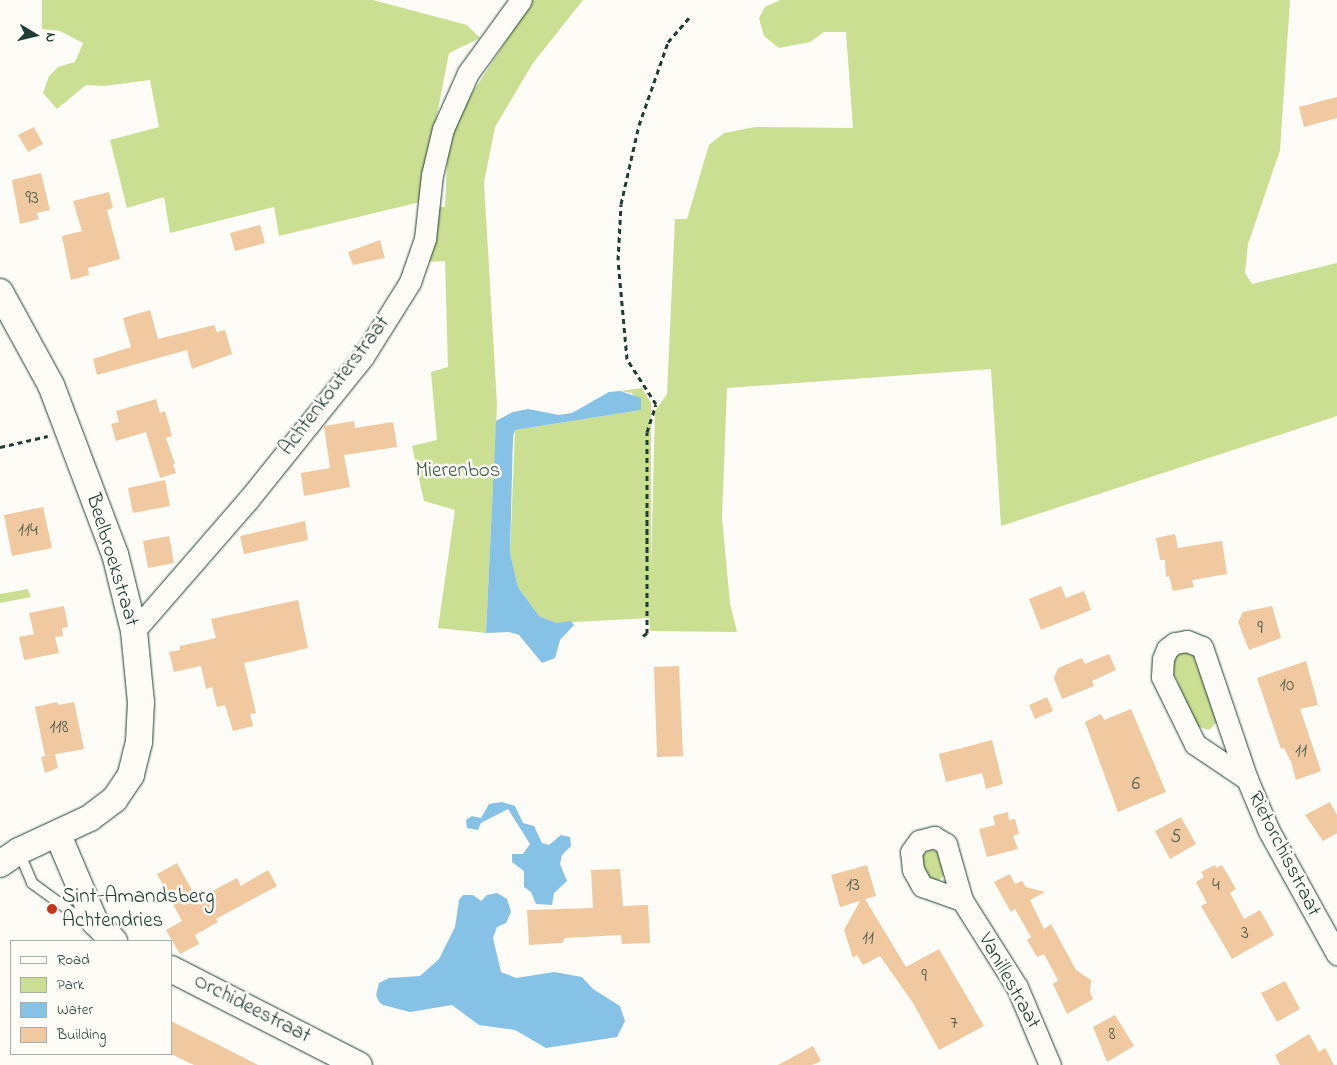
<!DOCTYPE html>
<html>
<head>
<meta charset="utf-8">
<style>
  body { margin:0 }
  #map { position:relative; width:1337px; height:1065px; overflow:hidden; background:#fdfcf7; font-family:"Indie Flower",sans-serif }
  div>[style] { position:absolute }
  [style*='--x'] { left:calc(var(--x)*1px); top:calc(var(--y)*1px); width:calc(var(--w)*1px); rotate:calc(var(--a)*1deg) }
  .green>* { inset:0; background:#cbdf93 }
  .water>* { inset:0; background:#86c2e6 }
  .building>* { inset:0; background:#f1c9a0 }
  .path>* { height:3px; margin-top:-1.5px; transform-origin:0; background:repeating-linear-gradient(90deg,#1f3d34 0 5px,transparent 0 9px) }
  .roads { filter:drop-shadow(0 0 1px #1f3d34) drop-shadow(0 0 1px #1f3d34) }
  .service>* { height:10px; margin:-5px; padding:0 5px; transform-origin:5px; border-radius:5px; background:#fdfcf7 }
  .minor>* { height:21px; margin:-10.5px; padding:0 10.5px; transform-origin:10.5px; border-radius:10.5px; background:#fdfcf7 }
  .tertiary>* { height:26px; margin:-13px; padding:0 13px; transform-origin:13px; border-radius:13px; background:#fdfcf7 }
  .dots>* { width:14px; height:14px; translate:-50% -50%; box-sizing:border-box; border:2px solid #fdfcf7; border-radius:50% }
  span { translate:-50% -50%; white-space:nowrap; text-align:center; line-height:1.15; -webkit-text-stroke:5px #fdfcf7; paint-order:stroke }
  .number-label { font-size:19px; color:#54604f }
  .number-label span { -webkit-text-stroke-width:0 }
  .street-label { font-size:21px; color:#1f3d34 }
  .park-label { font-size:21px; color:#415d47 }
  .poi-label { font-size:21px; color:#1f3d34 }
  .left { translate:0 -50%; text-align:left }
  .legend { position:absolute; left:10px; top:940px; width:162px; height:115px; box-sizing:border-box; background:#fdfcf7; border:1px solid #a4b0a9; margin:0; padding:6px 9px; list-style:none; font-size:15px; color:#1f3d34 }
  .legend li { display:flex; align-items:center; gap:10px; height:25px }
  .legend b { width:25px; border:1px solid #a4b0a9 }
  .north { position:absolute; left:10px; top:10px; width:50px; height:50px; -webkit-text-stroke:4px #fdfcf7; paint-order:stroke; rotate:99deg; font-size:14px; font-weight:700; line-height:20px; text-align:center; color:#1f3d34 }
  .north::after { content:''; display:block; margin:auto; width:18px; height:22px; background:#1f3d34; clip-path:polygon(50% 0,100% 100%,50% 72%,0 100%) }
</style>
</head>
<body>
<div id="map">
  <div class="green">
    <i style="clip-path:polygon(42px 0,373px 0,467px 25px,480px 38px,449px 53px,420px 202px,279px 236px,274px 207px,170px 233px,164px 197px,127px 208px,110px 140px,159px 127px,150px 80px,104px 86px,86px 85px,57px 109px,43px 93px,49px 76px,58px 67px,75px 62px,83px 43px,60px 31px,42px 29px)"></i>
    <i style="clip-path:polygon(533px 0,583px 0,533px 63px,495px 127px,484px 182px,497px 404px,486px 633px,438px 628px,455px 510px,424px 501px,412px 446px,437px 440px,431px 372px,448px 367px,445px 261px,424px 262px,433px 207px,445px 207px,448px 147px,461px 110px)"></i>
    <i style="clip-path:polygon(780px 0,1290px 0,1280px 150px,1248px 244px,1245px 273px,1252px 284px,1337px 263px,1337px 416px,1001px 526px,991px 369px,727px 388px,722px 518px,730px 603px,737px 632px,650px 631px,649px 618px,556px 623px,539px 616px,518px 587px,510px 553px,515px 430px,641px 410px,632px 393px,620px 391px,642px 388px,651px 403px,651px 569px,655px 411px,667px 394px,675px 219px,687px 219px,709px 145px,724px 133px,755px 127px,853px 128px,846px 32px,824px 32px,810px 42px,779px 48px,764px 36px,759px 18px,765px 7px)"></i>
    <i style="clip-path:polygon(28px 589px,31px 597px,0 603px,0 594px)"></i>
    <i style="clip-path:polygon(1184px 650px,1194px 653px,1217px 722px,1209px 730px,1196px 726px,1173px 671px,1172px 658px)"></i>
    <i style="clip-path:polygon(930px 850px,938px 851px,944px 875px,938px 881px,926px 877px,921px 862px,922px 855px)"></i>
  </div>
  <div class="water">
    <i style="clip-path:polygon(620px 391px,641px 398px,641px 410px,515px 430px,513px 436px,510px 553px,518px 587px,539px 616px,556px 623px,571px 621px,574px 625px,560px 640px,555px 658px,542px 663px,519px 635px,509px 632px,486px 633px,496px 421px,513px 412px,528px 409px,559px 415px,572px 413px,609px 392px)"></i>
    <i style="clip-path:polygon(502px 802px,515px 806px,523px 823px,534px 826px,542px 843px,549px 845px,561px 835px,570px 837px,571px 846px,562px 855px,560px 864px,567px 881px,554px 893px,552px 905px,536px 904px,531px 892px,524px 887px,524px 871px,512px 862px,512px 854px,523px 854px,530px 844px,508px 809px,481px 823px,478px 830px,467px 828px,466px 820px,472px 816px,481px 818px,489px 804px)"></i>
    <i style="clip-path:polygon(497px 893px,507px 899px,511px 912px,506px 923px,497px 927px,493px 938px,501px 972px,516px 978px,554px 972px,582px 977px,593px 989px,620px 1006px,625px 1021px,617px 1037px,546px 1048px,515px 1030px,479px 1025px,452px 1005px,410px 1012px,383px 1005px,379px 1002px,376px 995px,379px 983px,389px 978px,420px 976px,439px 959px,455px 927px,459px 900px,463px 895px,473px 895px,481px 901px,487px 895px)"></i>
  </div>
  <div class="building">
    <i style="clip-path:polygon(1337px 97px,1337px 118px,1304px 127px,1299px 107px)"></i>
    <i style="clip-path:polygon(34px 127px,43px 144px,28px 152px,18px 135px)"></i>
    <i style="clip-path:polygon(41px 173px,50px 210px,37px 213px,39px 219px,20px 224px,12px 180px)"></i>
    <i style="clip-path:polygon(109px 192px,113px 208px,107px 210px,120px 259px,88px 268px,89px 275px,71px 280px,62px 236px,82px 231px,73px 201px)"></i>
    <i style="clip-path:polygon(260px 225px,265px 243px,235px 251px,230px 233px)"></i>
    <i style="clip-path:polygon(380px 240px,385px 258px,353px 265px,348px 252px)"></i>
    <i style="clip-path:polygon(150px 310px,158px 339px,214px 325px,217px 332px,225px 330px,232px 354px,192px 369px,187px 350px,97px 375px,93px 359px,131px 347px,123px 318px)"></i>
    <i style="clip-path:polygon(156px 399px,160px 413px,165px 411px,172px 436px,166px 438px,175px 464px,173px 465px,176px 473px,160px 478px,146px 432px,116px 441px,111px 424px,119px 422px,116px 411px)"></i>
    <i style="clip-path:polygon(354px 421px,355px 428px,393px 422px,397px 447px,344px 455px,350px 487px,304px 496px,301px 473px,330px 468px,324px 426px)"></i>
    <i style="clip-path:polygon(165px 480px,170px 506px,133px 513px,128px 488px)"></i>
    <i style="clip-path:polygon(43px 507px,52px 548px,12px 556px,4px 515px)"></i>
    <i style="clip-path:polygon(305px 521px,308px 540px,244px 554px,240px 536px)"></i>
    <i style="clip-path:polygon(1175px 534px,1178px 548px,1222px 541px,1227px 574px,1192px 580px,1194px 587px,1173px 591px,1169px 576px,1166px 577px,1165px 560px,1160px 560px,1156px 538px)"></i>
    <i style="clip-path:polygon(169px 536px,174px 563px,148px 568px,143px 541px)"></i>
    <i style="clip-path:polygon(1061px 586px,1066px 598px,1084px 591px,1091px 610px,1041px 630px,1029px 599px)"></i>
    <i style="clip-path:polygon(298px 600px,308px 648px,244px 663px,256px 713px,250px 714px,253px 726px,233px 731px,225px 705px,217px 707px,212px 687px,206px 689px,201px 666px,174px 672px,169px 652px,180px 650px,180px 646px,216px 638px,211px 619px)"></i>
    <i style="clip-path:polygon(64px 606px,68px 627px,62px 628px,63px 636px,55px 637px,59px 653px,24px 660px,19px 637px,34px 634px,29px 613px)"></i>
    <i style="clip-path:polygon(1272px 606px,1281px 638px,1249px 650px,1238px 622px,1243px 612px)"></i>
    <i style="clip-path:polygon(1109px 654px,1116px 670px,1092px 681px,1094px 686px,1062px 699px,1054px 678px,1058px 668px,1082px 658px,1085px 664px)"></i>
    <i style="clip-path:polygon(1306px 661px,1318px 705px,1300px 709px,1321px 771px,1296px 780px,1291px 762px,1284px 748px,1281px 749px,1257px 678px)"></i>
    <i style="clip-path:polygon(679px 666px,683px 756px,657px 757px,654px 667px)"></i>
    <i style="clip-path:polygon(1047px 697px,1053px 711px,1035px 719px,1029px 705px)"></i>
    <i style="clip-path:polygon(57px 702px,58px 705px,74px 702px,84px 749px,45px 756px,35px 707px)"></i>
    <i style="clip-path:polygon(1131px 709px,1166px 792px,1118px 812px,1085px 722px,1101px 714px,1104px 720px)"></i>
    <i style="clip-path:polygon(992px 740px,1003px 784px,986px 789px,982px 773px,946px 782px,939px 754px)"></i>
    <i style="clip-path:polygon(55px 754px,58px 768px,45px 773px,41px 757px)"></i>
    <i style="clip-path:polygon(1330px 802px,1337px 815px,1337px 833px,1323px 841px,1305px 815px)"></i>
    <i style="clip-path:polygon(1008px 812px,1009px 820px,1015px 819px,1019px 834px,1013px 836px,1018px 849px,987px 857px,979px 829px,995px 825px,993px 816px)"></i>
    <i style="clip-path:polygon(1181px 817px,1196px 844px,1170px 859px,1155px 831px)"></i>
    <i style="clip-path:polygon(177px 863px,197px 899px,237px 878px,241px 886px,268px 870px,277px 886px,216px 919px,218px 922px,195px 935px,199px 944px,180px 954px,166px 930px,182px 921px,157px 874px)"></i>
    <i style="clip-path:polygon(867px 865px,876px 896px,865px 899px,906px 967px,939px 949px,984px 1026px,939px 1050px,913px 1003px,880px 956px,863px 965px,857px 955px,853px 958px,844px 930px,860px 901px,840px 907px,831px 875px)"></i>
    <i style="clip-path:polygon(1215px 865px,1216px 868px,1222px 865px,1236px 889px,1230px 893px,1244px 919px,1260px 910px,1274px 935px,1232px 959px,1201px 906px,1207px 903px,1196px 882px,1204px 877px,1201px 872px)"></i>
    <i style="clip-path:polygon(620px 869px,623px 906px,648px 905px,650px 943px,622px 944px,621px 935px,565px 938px,562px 943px,529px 945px,527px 910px,593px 908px,591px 870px)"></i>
    <i style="clip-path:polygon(1010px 874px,1015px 884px,1022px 881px,1026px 887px,1045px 892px,1030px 900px,1044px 929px,1051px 924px,1076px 970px,1091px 980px,1090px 992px,1093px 999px,1067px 1014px,1053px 984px,1058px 980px,1044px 954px,1037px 957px,1027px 940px,1031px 937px,1015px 909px,1011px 912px,994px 882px)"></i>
    <i style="clip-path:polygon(1285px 981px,1300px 1009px,1277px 1022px,1261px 993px)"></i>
    <i style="clip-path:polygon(1115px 1015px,1134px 1046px,1107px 1062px,1093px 1027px)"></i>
    <i style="clip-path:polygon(171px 1021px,219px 1045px,258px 1065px,194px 1065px,171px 1054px)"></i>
    <i style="clip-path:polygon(1309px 1034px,1319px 1052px,1325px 1048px,1334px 1065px,1280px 1065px,1275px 1055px)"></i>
    <i style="clip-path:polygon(813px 1046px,821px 1061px,812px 1065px,778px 1065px)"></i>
  </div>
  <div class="path">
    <i style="--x:0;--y:447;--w:49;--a:-12.9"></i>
    <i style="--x:643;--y:636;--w:5;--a:-37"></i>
    <i style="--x:647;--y:633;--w:201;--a:-90"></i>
    <i style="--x:647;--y:432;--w:29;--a:-72"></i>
    <i style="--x:656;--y:404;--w:54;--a:-122.8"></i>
    <i style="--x:627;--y:359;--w:99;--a:-95.2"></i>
    <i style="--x:618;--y:260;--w:56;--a:-86.9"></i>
    <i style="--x:621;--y:204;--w:81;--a:-77.2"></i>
    <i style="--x:639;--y:125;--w:88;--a:-70.7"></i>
    <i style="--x:668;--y:42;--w:32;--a:-49"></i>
  </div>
  <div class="roads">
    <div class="service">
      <i style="--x:19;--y:852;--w:34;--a:67"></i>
      <i style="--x:32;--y:883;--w:74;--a:36.3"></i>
    </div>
    <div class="minor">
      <i style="--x:134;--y:631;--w:174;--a:-49"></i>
      <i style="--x:248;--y:500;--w:184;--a:-51.2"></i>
      <i style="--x:363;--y:357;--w:89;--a:-57.9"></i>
      <i style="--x:410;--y:282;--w:46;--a:-70.8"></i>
      <i style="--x:425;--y:239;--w:64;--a:-83.8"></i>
      <i style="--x:432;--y:175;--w:47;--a:-76.6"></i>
      <i style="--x:443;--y:129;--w:61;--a:-65.9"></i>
      <i style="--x:468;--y:73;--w:90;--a:-54"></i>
      <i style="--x:1247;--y:779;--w:63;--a:-146.1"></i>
      <i style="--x:1195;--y:744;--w:75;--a:-116.2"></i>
      <i style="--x:1162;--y:677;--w:18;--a:-87"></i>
      <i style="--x:1163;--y:659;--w:11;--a:-68"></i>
      <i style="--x:1167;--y:649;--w:10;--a:-37"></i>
      <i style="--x:1175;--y:643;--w:12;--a:-9"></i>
      <i style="--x:1187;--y:641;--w:16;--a:22"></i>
      <i style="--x:1202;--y:647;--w:139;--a:71.2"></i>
      <i style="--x:1247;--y:779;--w:56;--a:67.1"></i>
      <i style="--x:1269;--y:831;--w:141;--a:61.1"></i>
      <i style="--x:962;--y:900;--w:42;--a:-160.7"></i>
      <i style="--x:922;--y:886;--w:18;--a:-119"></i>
      <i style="--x:913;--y:870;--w:18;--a:-96"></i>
      <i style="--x:911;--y:852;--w:14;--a:-54"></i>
      <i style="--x:919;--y:841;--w:16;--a:-15"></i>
      <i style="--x:934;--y:837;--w:14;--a:30"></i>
      <i style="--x:946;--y:844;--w:58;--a:74.1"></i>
      <i style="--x:962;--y:900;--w:103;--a:57.7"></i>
      <i style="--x:1017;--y:987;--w:85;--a:67.1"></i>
    </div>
    <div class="tertiary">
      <i style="--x:0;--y:292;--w:106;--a:61.3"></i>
      <i style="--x:51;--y:385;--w:181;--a:69.3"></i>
      <i style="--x:115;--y:554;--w:79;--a:76.1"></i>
      <i style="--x:134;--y:631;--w:71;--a:84.4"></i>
      <i style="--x:141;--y:702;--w:40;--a:92.9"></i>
      <i style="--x:139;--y:742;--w:34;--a:104"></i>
      <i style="--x:131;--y:775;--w:29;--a:124"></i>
      <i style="--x:115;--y:799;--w:31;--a:143"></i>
      <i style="--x:90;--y:818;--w:78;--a:155.1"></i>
      <i style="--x:19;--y:851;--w:23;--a:146"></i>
      <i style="--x:58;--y:835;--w:95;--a:67"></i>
      <i style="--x:95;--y:922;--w:27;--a:45"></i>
      <i style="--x:171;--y:969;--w:211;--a:27.1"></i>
    </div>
  </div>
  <div class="dots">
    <i style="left:52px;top:909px;background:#c8321e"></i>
  </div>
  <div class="number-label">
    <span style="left:32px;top:199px">93</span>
    <span style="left:28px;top:531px">114</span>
    <span style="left:1260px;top:629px">9</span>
    <span style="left:1287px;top:686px">10</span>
    <span style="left:59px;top:728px">118</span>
    <span style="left:1301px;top:752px">11</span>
    <span style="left:1136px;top:785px">6</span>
    <span style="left:1176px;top:838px">5</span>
    <span style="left:853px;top:886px">13</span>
    <span style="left:1216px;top:886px">4</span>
    <span style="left:1245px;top:934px">3</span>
    <span style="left:868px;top:939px">11</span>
    <span style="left:924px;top:977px">9</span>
    <span style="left:954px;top:1024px">7</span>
    <span style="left:1112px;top:1035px">8</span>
  </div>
  <div class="street-label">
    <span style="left:335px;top:386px;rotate:-53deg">Achtenkouterstraat</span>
    <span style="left:112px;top:560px;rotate:73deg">Beelbroekstraat</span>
    <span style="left:1284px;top:854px;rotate:63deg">Rietorchisstraat</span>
    <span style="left:1009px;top:981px;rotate:61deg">Vanillestraat</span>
    <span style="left:252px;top:1009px;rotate:27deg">Orchideestraat</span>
  </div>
  <div class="park-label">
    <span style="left:458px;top:471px">Mierenbos</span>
  </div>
  <div class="poi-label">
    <span class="left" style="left:62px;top:909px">Sint-Amandsberg<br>Achtendries</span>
  </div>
  <ul class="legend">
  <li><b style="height:6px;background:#fdfcf7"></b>Road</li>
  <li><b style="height:14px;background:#cbdf93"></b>Park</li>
  <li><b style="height:14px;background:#86c2e6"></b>Water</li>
  <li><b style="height:14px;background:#f1c9a0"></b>Building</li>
  </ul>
  <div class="north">N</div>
</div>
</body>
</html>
